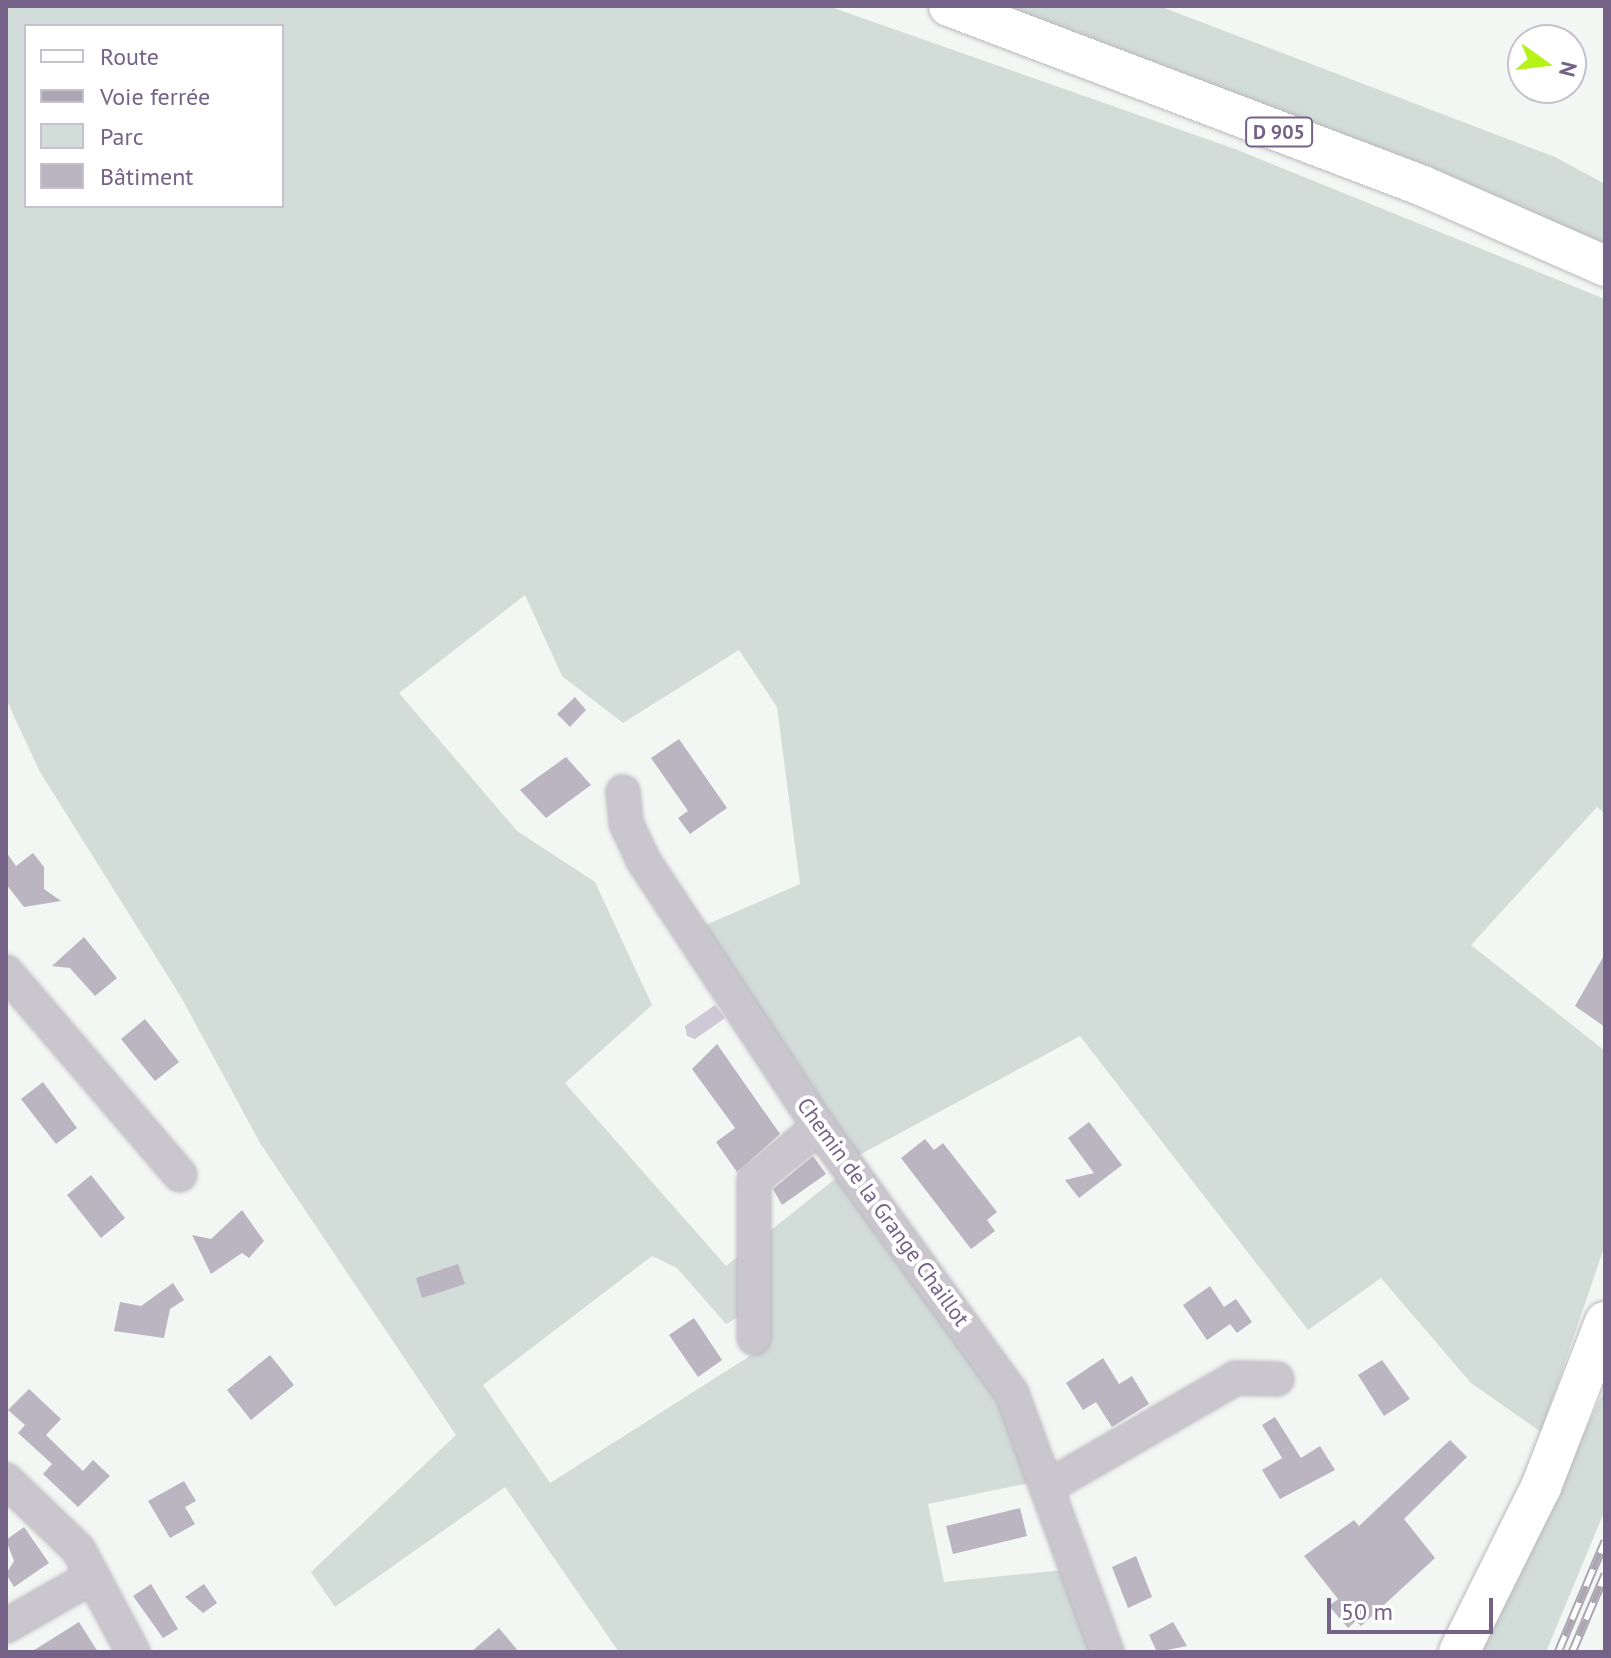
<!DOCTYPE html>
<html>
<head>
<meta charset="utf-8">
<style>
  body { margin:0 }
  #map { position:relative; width:1611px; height:1658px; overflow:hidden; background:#f3f7f3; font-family:"PT Sans",sans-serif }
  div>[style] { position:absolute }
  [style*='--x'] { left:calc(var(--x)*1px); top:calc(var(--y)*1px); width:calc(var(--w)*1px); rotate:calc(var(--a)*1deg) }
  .green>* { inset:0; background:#d2dcd8 }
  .water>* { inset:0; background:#cdc9d6 }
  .building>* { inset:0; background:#bab5c1 }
  .roads { filter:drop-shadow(0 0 2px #bbb7bf) drop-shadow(0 0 2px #bbb7bf) }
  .minor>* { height:32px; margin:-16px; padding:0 16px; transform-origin:16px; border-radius:16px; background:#cac6cd }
  .major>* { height:40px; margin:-20px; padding:0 20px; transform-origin:20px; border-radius:20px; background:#fff }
  .rail>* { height:9px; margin-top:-4.5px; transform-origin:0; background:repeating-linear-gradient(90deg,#fff 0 18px,#aba6b2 0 36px); box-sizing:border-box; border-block:2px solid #aba6b2 }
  span { translate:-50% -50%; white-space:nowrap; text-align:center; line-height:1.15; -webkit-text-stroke:8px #fff; paint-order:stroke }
  .shield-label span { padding:2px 6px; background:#fff; border:2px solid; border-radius:6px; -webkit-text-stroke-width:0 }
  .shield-label { font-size:20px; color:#746387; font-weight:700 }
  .street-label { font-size:22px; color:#746387 }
  .frame { position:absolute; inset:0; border:8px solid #746387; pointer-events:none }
  .legend { position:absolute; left:24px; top:24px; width:260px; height:184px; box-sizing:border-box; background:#fff; border:2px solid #c7c1cf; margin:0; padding:10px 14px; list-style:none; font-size:24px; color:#746387 }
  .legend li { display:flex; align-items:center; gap:16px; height:40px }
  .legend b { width:40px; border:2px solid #c7c1cf }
  .north { position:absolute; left:1507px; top:24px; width:80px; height:80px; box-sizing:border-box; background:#fff; border:2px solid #c7c1cf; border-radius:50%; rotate:104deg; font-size:22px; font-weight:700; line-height:32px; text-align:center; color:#746387 }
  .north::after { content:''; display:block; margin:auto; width:28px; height:36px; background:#b5f217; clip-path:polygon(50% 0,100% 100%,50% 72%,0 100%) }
  .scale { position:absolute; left:1327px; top:1598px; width:166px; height:36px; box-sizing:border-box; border:4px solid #746387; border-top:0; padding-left:10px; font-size:24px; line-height:28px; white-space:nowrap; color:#746387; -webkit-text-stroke:6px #fff; paint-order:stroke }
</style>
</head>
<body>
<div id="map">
  <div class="green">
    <i style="clip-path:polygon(evenodd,6px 6px,828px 6px,1235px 149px,1605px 299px,1605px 814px,1597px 807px,1471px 945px,1605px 1051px,1605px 1245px,1541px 1432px,1471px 1383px,1381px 1278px,1308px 1330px,1080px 1036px,850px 1160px,701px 927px,800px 884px,777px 707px,739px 650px,623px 723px,562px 676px,525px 595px,399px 693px,517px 831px,595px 882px,652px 1005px,565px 1083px,726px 1266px,845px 1171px,999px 1392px,1034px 1482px,928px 1504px,944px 1582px,1064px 1570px,1099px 1652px,619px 1652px,505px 1487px,335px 1607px,311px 1572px,456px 1435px,260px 1143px,181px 997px,40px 772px,6px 699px,6px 6px,26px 26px,282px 26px,282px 206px,26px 206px,26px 26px,6px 6px,652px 1256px,677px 1268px,726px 1324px,758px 1306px,767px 1345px,550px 1483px,483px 1385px,652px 1256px)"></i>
    <i style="clip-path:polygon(994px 6px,1159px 6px,1555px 157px,1605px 184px,1605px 247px)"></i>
    <i style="clip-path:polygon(1605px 1389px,1605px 1510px,1546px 1652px,1479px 1652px)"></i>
  </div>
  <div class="water">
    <i style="clip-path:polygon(715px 1005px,725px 1018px,695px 1039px,687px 1036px,685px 1026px)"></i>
  </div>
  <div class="building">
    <i style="clip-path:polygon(575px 697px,586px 710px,570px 727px,557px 714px)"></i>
    <i style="clip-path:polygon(679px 739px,727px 808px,690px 834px,678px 818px,688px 811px,651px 758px)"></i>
    <i style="clip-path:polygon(566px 757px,591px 785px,546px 818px,520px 790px)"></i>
    <i style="clip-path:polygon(6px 852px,16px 866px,33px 853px,44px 867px,44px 889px,61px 901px,24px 907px,6px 884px)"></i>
    <i style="clip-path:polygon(84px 937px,117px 978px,95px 996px,70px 968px,52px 966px)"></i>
    <i style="clip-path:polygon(1605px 954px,1605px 1027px,1575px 1006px)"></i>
    <i style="clip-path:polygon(145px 1019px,179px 1062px,155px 1081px,121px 1039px)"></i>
    <i style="clip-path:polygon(717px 1044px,780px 1134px,737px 1172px,716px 1142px,735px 1128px,692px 1069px)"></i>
    <i style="clip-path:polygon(43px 1082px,77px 1128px,56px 1144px,21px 1099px)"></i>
    <i style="clip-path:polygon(1089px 1122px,1122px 1165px,1079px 1198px,1065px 1180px,1094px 1173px,1068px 1138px)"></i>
    <i style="clip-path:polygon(925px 1139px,934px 1150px,943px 1143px,997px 1212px,987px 1220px,995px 1231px,971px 1249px,901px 1158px)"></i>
    <i style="clip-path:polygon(813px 1156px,826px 1174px,782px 1205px,773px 1189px)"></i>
    <i style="clip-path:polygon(91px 1175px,125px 1218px,101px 1238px,67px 1195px)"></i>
    <i style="clip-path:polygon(242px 1210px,264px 1241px,249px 1258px,242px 1253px,211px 1274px,192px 1235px,211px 1239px)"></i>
    <i style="clip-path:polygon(458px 1264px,465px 1284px,422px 1298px,416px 1278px)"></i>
    <i style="clip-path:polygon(173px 1283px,184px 1300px,170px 1309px,164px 1338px,114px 1331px,120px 1302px,141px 1306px)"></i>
    <i style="clip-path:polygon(1210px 1286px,1224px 1307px,1236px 1299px,1252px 1322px,1237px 1333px,1230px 1324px,1207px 1340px,1183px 1305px)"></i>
    <i style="clip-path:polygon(694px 1318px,722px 1360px,698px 1377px,669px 1335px)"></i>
    <i style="clip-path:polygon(270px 1355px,294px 1385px,251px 1420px,227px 1390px)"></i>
    <i style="clip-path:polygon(1103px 1358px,1119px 1384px,1132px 1376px,1149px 1404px,1112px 1427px,1096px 1402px,1083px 1410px,1066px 1383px)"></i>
    <i style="clip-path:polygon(1382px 1360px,1410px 1399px,1384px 1416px,1358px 1375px)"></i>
    <i style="clip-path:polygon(29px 1389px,61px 1419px,46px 1435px,83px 1471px,93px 1460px,110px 1476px,78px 1507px,43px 1474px,52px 1464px,18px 1433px,25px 1425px,8px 1410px)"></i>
    <i style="clip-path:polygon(1275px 1417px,1301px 1458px,1320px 1446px,1335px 1470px,1280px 1499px,1262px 1470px,1282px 1458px,1262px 1425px)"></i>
    <i style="clip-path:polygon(1450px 1440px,1467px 1457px,1404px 1519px,1435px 1558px,1361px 1626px,1356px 1621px,1348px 1628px,1329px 1606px,1338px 1599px,1304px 1556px,1354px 1520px,1359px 1526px)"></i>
    <i style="clip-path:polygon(184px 1481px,196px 1501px,185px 1507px,195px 1524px,170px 1538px,148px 1501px)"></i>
    <i style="clip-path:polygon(1020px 1508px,1027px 1536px,953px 1554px,946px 1526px)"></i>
    <i style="clip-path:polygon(24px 1527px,49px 1563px,14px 1587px,6px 1574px,14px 1561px,6px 1540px)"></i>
    <i style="clip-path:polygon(1136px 1556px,1152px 1597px,1128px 1608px,1112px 1567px)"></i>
    <i style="clip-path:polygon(151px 1584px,178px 1629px,163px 1638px,133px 1596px)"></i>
    <i style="clip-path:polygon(204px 1584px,217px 1603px,203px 1613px,185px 1597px)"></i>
    <i style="clip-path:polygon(79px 1622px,98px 1652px,31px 1652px)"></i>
    <i style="clip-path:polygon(1173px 1622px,1187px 1646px,1157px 1652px,1149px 1635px)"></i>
    <i style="clip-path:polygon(499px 1628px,519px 1652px,471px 1652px)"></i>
  </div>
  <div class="roads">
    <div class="minor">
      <i style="--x:623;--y:792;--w:31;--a:84"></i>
      <i style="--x:626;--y:823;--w:41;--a:65.3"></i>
      <i style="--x:643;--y:860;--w:320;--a:56.6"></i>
      <i style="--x:819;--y:1127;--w:329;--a:54.1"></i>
      <i style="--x:1012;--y:1394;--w:275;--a:69.8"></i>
      <i style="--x:6;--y:972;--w:267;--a:49.4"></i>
      <i style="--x:754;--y:1338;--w:158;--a:-90"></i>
      <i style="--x:754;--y:1180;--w:84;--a:-39.2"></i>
      <i style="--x:6;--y:1480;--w:100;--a:43.8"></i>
      <i style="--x:78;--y:1549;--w:117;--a:61.9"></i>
      <i style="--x:1049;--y:1486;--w:216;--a:-30"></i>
      <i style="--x:1236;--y:1378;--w:41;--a:1.4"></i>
      <i style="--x:6;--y:1626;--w:95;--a:-29.8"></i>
    </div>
    <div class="major">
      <i style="--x:949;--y:6;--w:507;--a:20.79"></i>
      <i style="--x:1423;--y:186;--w:199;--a:23.7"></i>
      <i style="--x:1459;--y:1652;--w:184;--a:-63.6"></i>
      <i style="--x:1541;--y:1487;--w:177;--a:-68.8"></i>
    </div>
  </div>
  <div class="rail">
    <i style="--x:1558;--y:1652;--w:121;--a:-67.1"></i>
    <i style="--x:1572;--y:1652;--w:85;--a:-67.1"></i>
  </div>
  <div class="shield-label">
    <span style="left:1279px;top:132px">D 905</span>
  </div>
  <div class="street-label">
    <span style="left:883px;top:1212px;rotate:54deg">Chemin de la Grange Chaillot</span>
  </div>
  <div class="frame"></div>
  <ul class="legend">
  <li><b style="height:10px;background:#fff"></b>Route</li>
  <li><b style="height:10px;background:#aba6b2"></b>Voie ferrée</li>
  <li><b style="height:22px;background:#d2dcd8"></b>Parc</li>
  <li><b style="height:22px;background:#bab5c1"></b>Bâtiment</li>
  </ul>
  <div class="north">N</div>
  <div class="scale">50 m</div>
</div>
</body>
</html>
